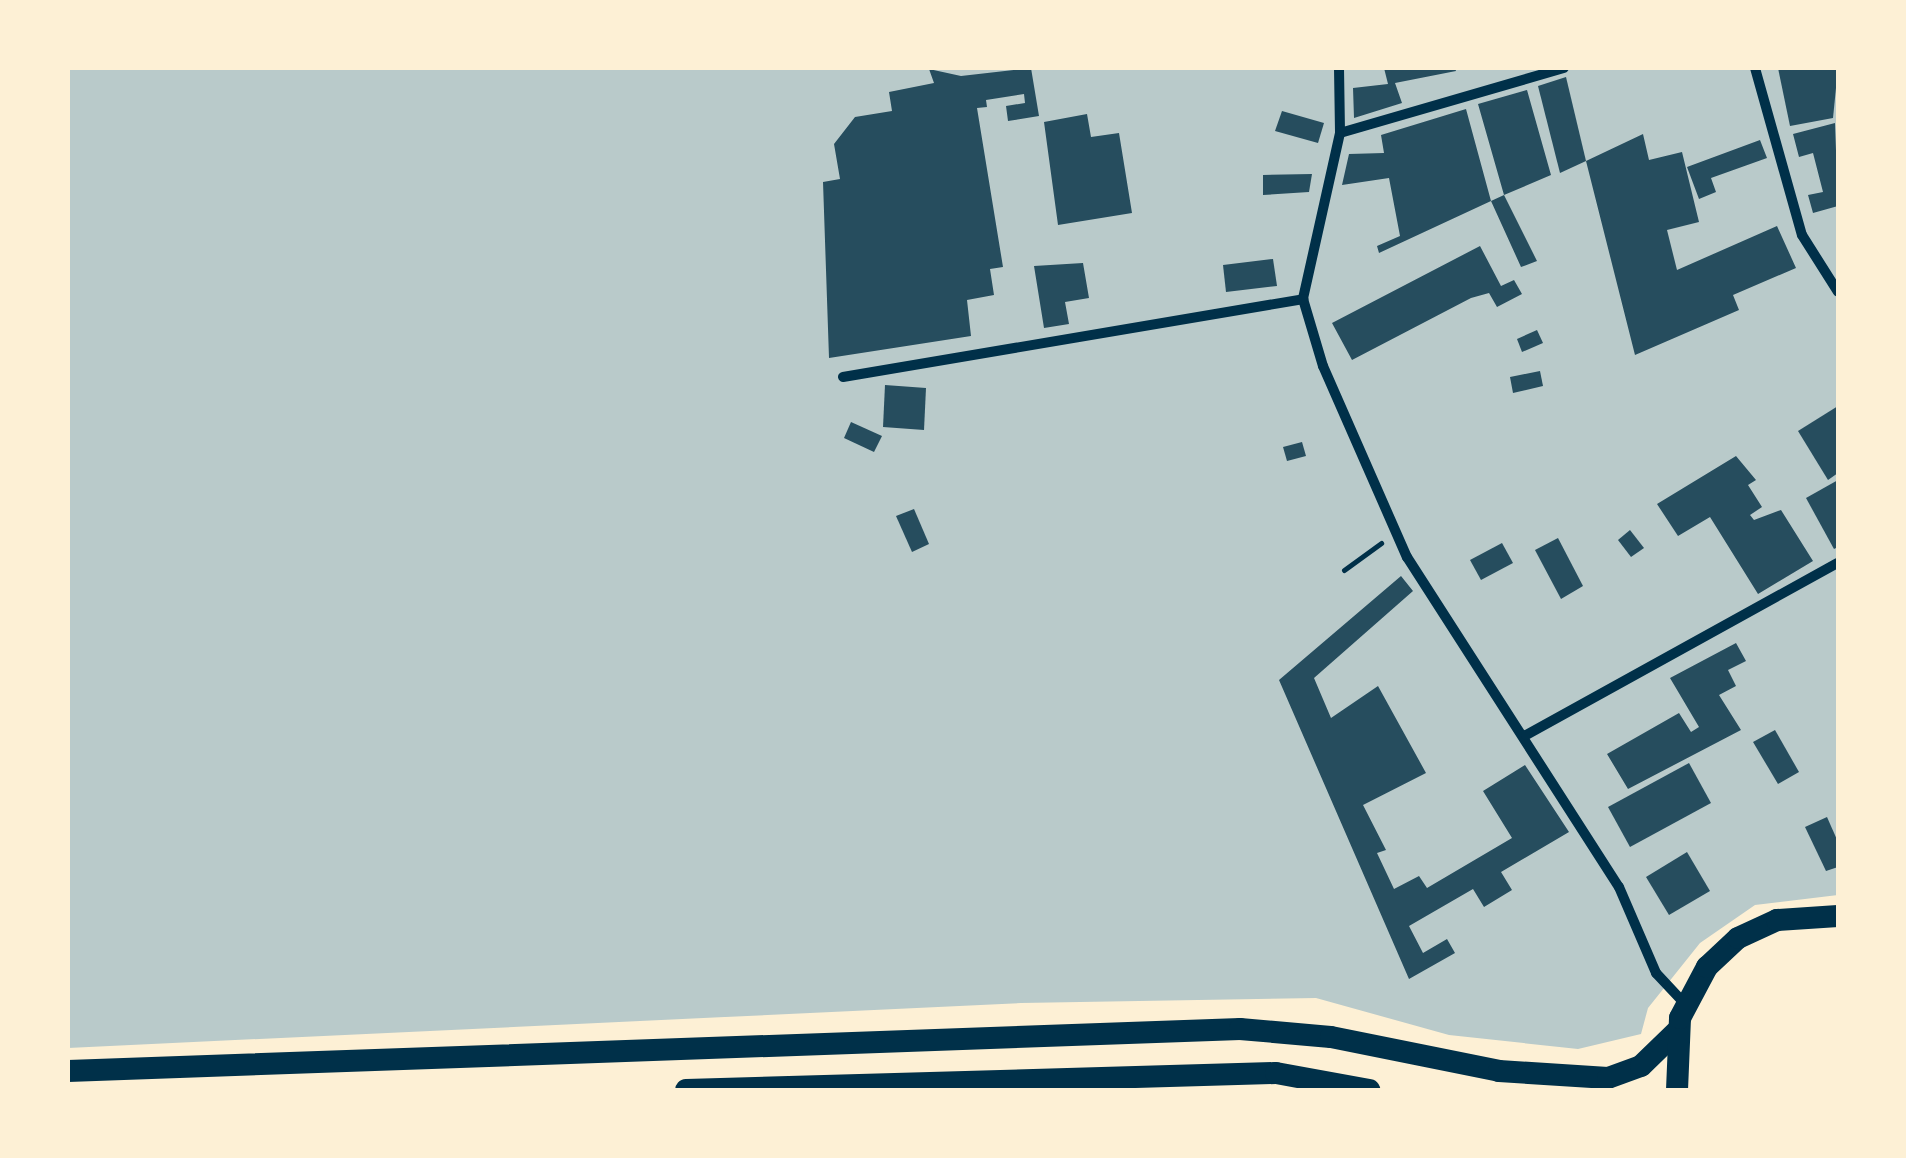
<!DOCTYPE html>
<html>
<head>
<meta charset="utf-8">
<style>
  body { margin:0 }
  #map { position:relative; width:1906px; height:1158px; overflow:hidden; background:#fdf0d5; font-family:Jost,sans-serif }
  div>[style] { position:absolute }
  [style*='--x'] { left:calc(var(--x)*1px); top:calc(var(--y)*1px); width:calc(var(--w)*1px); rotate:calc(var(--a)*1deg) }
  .green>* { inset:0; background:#b9caca }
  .building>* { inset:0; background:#264d5e }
  .path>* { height:5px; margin:-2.5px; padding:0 2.5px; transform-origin:2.5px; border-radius:2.5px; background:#003049 }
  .minor>* { height:10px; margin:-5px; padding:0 5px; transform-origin:5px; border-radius:5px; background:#003049 }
  .primary>* { height:22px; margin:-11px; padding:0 11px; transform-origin:11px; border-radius:11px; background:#003049 }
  span { translate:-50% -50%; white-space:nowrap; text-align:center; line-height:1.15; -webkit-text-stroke:8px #fdf0d5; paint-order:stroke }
  .frame { position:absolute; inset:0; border:70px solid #fdf0d5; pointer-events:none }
</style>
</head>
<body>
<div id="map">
  <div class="green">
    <i style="clip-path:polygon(68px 68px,1838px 68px,1838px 895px,1755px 905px,1700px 943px,1648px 1008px,1641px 1034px,1578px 1049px,1449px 1035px,1316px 998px,1021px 1003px,68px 1048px)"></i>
  </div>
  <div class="building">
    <i style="clip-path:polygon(1031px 68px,1039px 116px,1008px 121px,1006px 106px,1025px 103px,1024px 94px,986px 100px,987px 107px,977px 108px,1003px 267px,990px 269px,994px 295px,967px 300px,971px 336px,829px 358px,823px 182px,840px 179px,834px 144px,855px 117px,892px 111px,889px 92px,934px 83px,929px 69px,961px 76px)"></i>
    <i style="clip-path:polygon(1384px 68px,1455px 68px,1456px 71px,1395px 83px,1402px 103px,1354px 118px,1353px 88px,1388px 84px)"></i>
    <i style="clip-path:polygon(1778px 68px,1838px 68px,1833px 118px,1790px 126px)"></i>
    <i style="clip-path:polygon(1566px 77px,1586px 161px,1560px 173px,1538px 86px)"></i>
    <i style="clip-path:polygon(1527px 90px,1551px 175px,1504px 195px,1537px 261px,1521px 267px,1491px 201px,1504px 195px,1478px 104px)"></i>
    <i style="clip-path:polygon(1466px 109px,1491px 201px,1379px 253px,1377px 246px,1400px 236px,1389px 178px,1342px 185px,1349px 154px,1384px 153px,1381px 135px)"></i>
    <i style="clip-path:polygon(1282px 111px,1324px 123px,1318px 143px,1275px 131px)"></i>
    <i style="clip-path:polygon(1087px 114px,1091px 137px,1119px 133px,1132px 213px,1058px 225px,1044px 122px)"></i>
    <i style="clip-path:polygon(1835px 123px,1838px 206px,1813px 213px,1808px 195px,1823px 192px,1813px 153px,1799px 157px,1793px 134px)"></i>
    <i style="clip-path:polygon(1643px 134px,1649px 160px,1682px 152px,1699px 222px,1667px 230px,1677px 270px,1777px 226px,1796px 268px,1733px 295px,1739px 310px,1635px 355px,1586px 161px)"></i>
    <i style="clip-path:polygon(1760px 140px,1767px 158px,1711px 178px,1716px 192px,1699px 199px,1687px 167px)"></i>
    <i style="clip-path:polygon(1312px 174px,1309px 192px,1263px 195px,1263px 175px)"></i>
    <i style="clip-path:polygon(1480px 246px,1501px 286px,1514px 280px,1522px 294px,1497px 307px,1489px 293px,1471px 298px,1352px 360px,1332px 323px)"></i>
    <i style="clip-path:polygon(1273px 259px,1277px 286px,1226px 292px,1223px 265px)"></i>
    <i style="clip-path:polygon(1083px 263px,1089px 298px,1065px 302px,1069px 324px,1044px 328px,1034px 266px)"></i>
    <i style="clip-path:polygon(1537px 330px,1543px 343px,1522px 352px,1517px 339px)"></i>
    <i style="clip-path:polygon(1540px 371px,1543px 386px,1513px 393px,1510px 377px)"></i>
    <i style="clip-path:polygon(885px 385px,926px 388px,924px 430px,883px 427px)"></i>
    <i style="clip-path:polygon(1838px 406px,1838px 473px,1828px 480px,1798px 431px)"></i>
    <i style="clip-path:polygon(851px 422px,882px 436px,874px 452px,844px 438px)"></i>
    <i style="clip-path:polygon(1302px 442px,1306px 456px,1287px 461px,1283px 447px)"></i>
    <i style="clip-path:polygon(1736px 456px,1756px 480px,1748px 485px,1762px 507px,1750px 515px,1754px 520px,1781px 510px,1813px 561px,1758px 594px,1710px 517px,1678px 536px,1657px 504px)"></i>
    <i style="clip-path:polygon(1838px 480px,1838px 547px,1834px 549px,1806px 498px)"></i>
    <i style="clip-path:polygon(914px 509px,929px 544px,912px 552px,896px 516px)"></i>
    <i style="clip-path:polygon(1630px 530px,1644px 548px,1631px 557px,1618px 540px)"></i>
    <i style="clip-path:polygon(1558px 538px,1583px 586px,1561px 599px,1535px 550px)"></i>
    <i style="clip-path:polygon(1502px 543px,1513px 563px,1481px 580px,1470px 560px)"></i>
    <i style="clip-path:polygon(1401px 576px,1413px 591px,1314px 678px,1331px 718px,1378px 686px,1426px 773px,1363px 805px,1386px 850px,1377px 853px,1394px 889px,1419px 876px,1427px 888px,1512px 838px,1483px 791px,1525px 765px,1569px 832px,1501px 872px,1512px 890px,1484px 907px,1473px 889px,1409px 926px,1423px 953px,1447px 939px,1455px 953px,1409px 979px,1279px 680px)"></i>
    <i style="clip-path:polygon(1736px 643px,1746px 661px,1728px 670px,1736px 686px,1719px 695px,1741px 730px,1628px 789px,1607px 754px,1679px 713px,1691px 732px,1699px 727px,1670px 678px)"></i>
    <i style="clip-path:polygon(1775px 730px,1799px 772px,1778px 784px,1753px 742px)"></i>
    <i style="clip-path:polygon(1689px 763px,1711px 803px,1630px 847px,1608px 807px)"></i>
    <i style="clip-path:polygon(1827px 817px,1838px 842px,1838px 867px,1826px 871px,1805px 827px)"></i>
    <i style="clip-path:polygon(1687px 852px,1710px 891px,1669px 915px,1646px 877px)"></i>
  </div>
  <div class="path">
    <i style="--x:1344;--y:570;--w:46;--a:-36.1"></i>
  </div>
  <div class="minor">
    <i style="--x:1339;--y:68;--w:65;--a:89.1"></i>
    <i style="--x:1340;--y:133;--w:170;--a:102.6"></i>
    <i style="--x:1303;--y:299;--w:70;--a:73.4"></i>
    <i style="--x:1323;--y:366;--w:209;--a:66.3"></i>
    <i style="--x:1407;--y:557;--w:392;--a:57.3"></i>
    <i style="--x:1619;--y:887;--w:94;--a:66.7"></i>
    <i style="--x:1656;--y:973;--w:42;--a:46.9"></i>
    <i style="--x:1755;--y:68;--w:173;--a:74.3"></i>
    <i style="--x:1802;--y:235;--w:67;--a:57.7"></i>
    <i style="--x:1340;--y:133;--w:233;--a:-16.2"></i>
    <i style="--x:843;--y:377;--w:467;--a:-9.6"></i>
    <i style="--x:1526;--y:735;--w:356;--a:-28.9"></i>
  </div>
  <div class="primary">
    <i style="--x:68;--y:1071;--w:1173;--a:-2.05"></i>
    <i style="--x:1240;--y:1029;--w:91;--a:5"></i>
    <i style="--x:1331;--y:1037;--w:171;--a:11.4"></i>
    <i style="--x:1499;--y:1071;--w:109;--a:3.7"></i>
    <i style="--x:1608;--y:1078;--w:35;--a:-20"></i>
    <i style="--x:1641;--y:1066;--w:49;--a:-44.2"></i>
    <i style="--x:686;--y:1090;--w:590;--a:-1.65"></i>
    <i style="--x:1276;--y:1073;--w:95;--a:10.4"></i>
    <i style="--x:1677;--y:1090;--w:72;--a:-87.6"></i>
    <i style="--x:1680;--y:1018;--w:58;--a:-62.1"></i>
    <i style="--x:1707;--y:967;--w:42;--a:-43.1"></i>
    <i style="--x:1738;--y:938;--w:43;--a:-24.8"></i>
    <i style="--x:1777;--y:920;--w:61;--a:-3.8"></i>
  </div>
  <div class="frame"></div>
</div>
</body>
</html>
